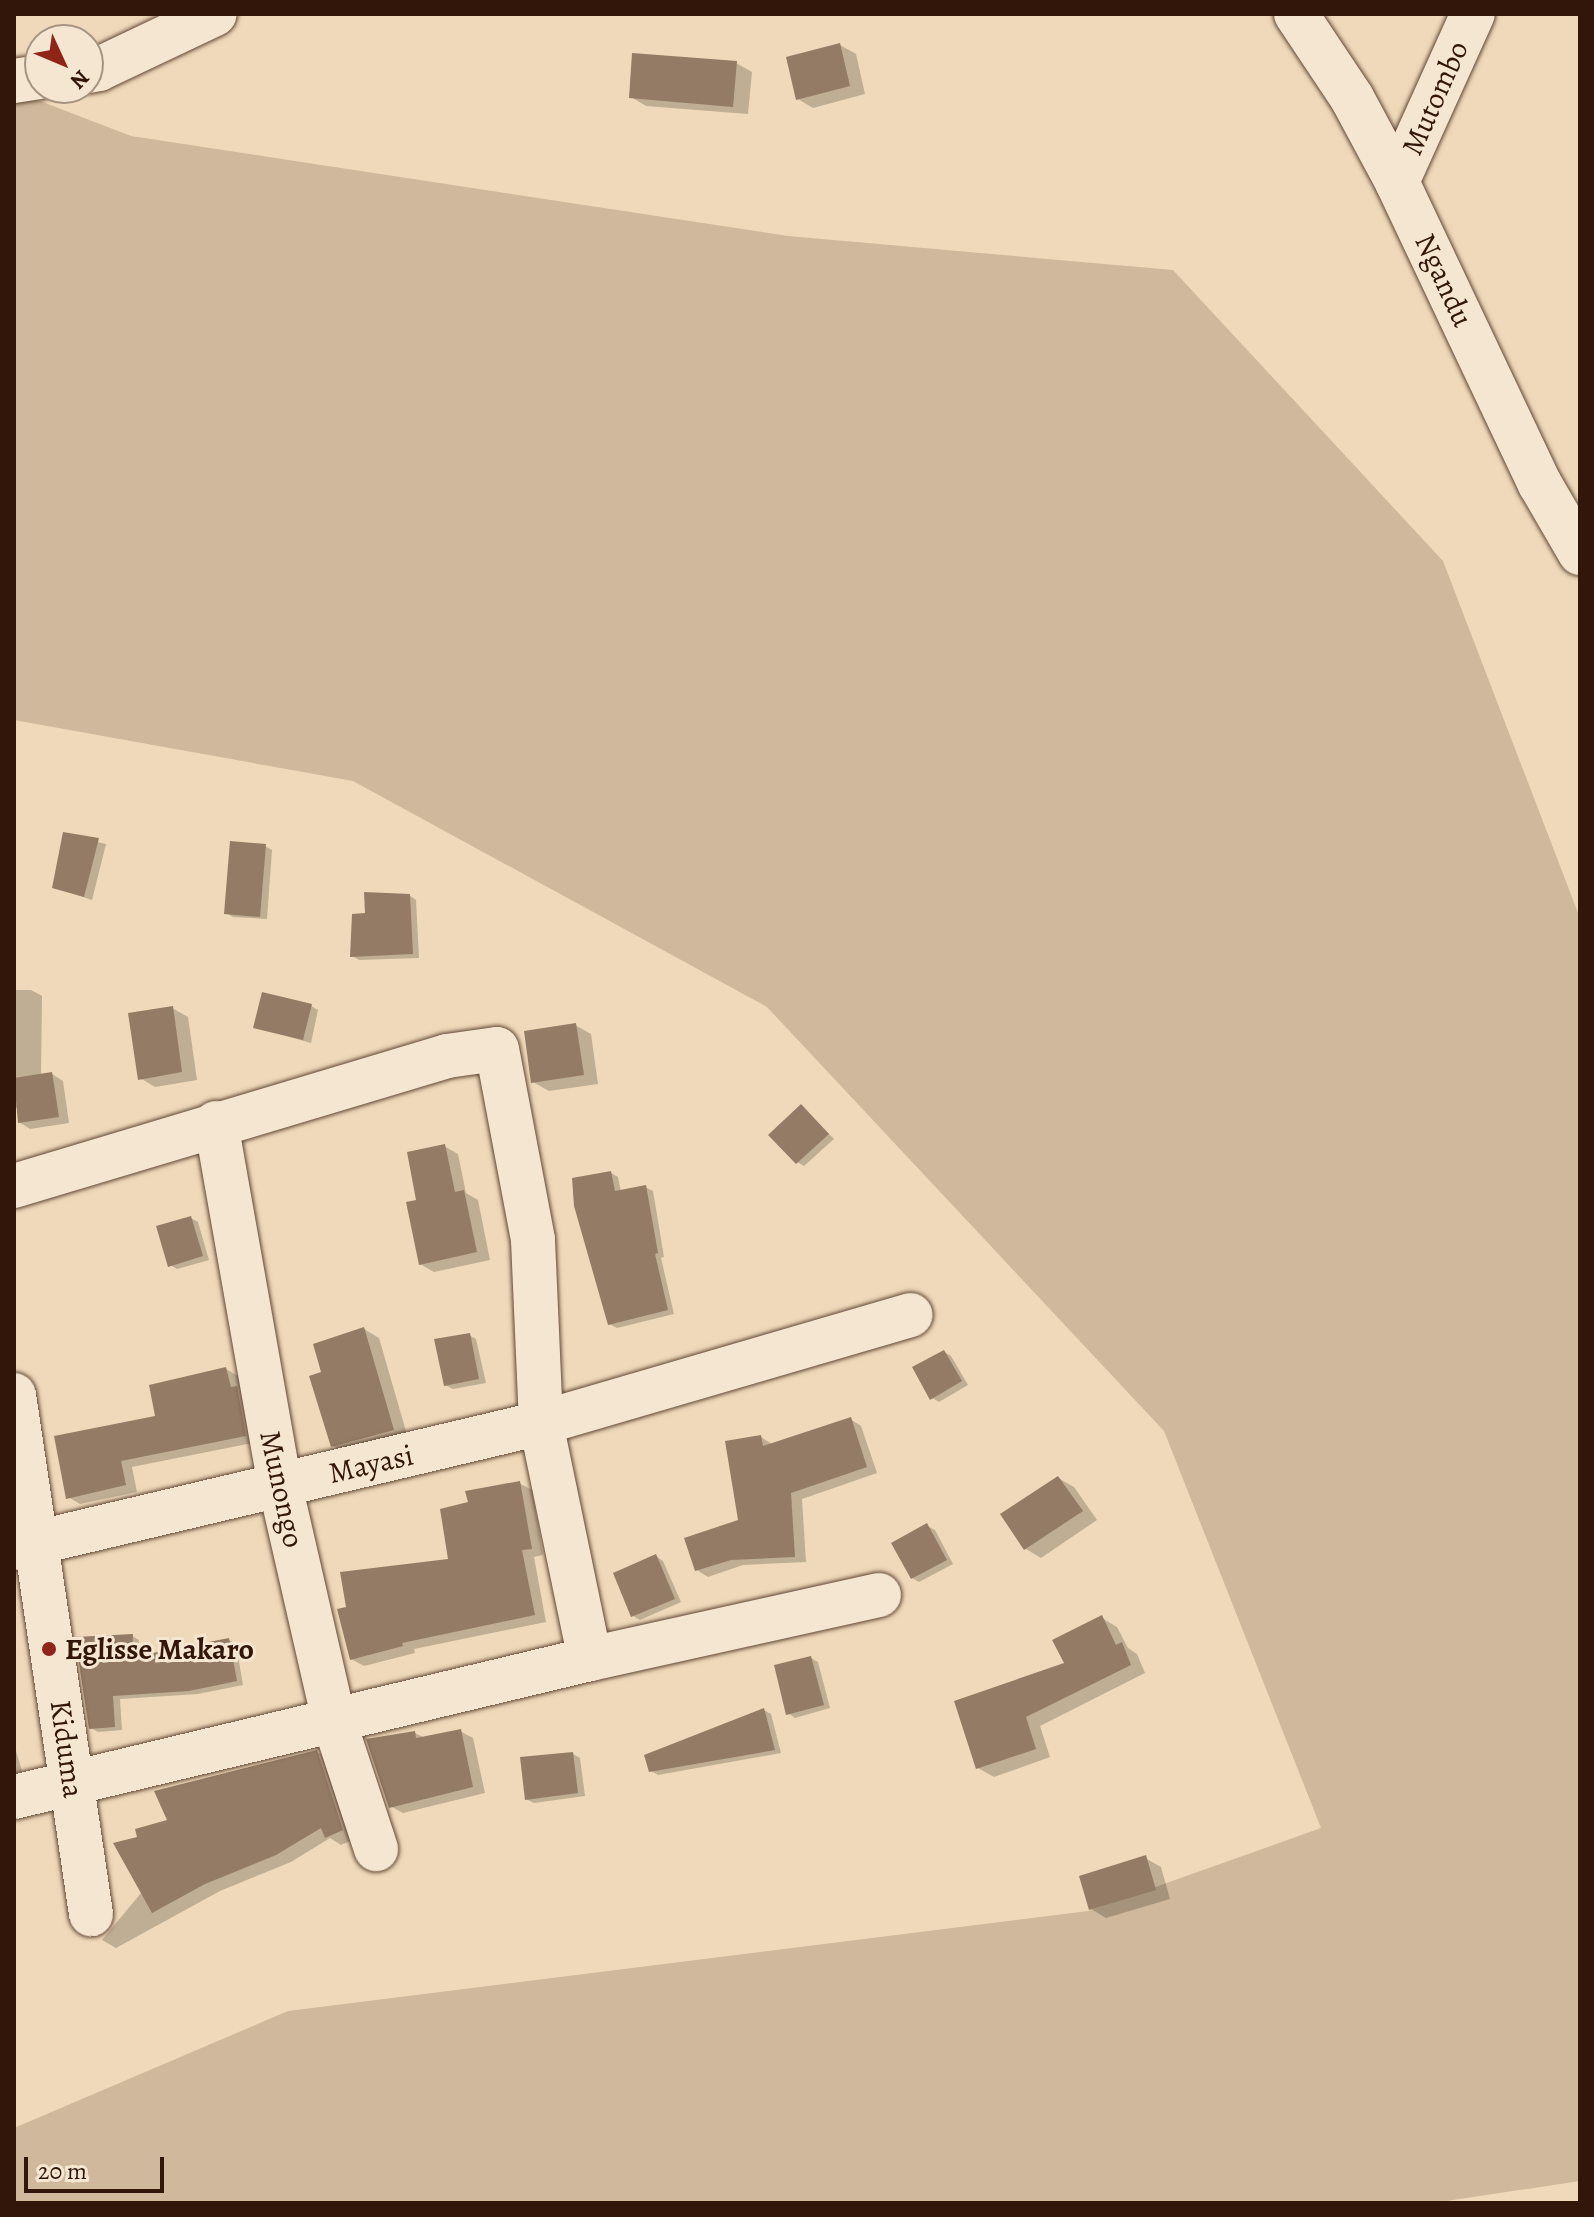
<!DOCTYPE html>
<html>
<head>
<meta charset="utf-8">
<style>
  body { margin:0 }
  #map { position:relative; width:1594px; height:2217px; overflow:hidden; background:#efd9ba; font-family:Alegreya,serif }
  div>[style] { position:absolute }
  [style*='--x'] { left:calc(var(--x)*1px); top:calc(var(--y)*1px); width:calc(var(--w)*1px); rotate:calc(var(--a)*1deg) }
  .green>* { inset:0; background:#cfb89c }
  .shadow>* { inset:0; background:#0003 }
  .building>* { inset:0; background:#947b65 }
  .roads { filter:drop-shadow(0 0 2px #614735) drop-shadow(0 0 2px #614735) }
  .street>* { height:44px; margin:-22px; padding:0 22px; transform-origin:22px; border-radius:22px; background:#f5e6d2 }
  .dots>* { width:22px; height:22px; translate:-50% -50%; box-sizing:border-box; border:4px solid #f5e6d2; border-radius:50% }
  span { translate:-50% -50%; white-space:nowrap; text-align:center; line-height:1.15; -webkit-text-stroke:6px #f5e6d2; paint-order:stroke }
  .street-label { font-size:30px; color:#321609 }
  .poi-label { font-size:30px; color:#321609; font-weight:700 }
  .left { translate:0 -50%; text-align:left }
  .frame { position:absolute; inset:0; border:16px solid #321609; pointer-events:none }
  .north { position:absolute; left:24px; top:24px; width:80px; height:80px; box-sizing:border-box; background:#f5e6d2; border:2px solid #a79382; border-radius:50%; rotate:134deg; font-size:22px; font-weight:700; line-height:32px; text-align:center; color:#321609 }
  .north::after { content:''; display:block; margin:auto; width:28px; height:36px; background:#8f2418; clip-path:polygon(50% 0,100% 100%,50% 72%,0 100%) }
  .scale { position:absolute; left:24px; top:2157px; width:140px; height:36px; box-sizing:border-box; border:4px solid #321609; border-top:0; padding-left:10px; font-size:24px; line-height:28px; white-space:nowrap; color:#321609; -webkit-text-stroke:6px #f5e6d2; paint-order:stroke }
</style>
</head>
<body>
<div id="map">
  <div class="green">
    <i style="clip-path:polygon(14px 91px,131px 136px,788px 236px,1173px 270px,1443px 561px,1580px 918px,1580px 2181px,1433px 2203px,14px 2203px,14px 2128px,288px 2011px,1088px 1911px,1321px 1828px,1164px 1431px,767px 1007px,353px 781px,14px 720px)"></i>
  </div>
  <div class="shadow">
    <i style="clip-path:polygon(840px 45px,856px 54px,865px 94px,813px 108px,798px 99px)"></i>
    <i style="clip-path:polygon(736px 63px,752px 72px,748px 114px,646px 106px,631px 97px)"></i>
    <i style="clip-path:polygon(65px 834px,106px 844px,92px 900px,54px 887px)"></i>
    <i style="clip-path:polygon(265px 846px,272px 850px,267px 919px,233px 917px,226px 913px)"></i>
    <i style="clip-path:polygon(409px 895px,416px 900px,419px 958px,359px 960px,352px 956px)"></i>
    <i style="clip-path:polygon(14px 990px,31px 990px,42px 996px,41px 1076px,52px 1074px,63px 1081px,69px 1123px,30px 1129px,19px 1122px,17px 1108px,14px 1108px)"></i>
    <i style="clip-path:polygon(311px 1006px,318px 1010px,311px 1043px,255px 1027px)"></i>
    <i style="clip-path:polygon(172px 1008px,188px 1017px,197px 1080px,155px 1087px,140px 1078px)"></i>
    <i style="clip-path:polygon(575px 1025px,591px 1034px,598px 1084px,549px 1091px,533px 1082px)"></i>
    <i style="clip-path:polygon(801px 1106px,834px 1139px,804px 1166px,797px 1162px)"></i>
    <i style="clip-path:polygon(444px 1146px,458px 1154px,466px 1193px,478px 1200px,490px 1260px,434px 1272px,420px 1264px,418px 1202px)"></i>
    <i style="clip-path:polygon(611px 1173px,618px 1177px,621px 1192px,645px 1187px,653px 1191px,664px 1257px,661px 1258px,674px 1314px,617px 1328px,609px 1324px)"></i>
    <i style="clip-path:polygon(191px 1218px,198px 1222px,209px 1260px,177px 1269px,170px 1265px)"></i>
    <i style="clip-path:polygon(364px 1329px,379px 1338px,408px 1438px,348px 1454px,333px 1446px)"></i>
    <i style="clip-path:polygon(469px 1335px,476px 1339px,486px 1383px,453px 1389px,445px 1385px)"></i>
    <i style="clip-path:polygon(944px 1352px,951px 1356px,968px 1385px,939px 1402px,932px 1398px)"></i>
    <i style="clip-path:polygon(226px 1369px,238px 1376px,257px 1442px,132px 1467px,137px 1492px,80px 1504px,68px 1497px,157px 1418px)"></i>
    <i style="clip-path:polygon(850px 1419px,861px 1426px,877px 1473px,802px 1499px,806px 1562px,743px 1565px,708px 1577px,697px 1570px,740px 1522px,761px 1437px,772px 1444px)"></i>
    <i style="clip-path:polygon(1058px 1478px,1074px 1487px,1097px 1520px,1041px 1558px,1026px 1549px,1003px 1515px)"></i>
    <i style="clip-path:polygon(519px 1483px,532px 1490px,543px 1555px,534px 1557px,546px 1622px,414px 1649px,415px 1653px,364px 1666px,351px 1659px,450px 1560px,470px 1504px)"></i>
    <i style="clip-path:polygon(927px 1526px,935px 1530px,953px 1564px,919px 1582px,912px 1578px)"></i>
    <i style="clip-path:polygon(656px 1556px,663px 1561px,681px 1602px,640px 1620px,633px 1616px)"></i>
    <i style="clip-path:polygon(1102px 1618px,1117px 1627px,1128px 1648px,1137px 1654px,1145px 1673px,1040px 1726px,1050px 1757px,994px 1777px,978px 1768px)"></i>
    <i style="clip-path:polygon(132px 1636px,139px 1640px,139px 1658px,229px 1640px,236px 1644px,243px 1685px,198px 1694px,120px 1699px,122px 1730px,98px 1732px,91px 1728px)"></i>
    <i style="clip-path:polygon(811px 1658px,818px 1662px,830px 1708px,795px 1718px,788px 1713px)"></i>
    <i style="clip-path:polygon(764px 1710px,771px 1714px,781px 1753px,658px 1775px,651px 1771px)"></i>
    <i style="clip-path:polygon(460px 1731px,473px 1738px,485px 1793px,403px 1813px,390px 1806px,415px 1733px,425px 1738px)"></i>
    <i style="clip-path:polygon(14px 1744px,22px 1771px,14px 1774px)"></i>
    <i style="clip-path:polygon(317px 1752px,331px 1760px,357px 1838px,341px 1845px,330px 1838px,291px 1862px,220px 1891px,116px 1948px,102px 1940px,146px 1887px,139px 1838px)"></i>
    <i style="clip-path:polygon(573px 1754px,580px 1758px,585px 1796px,534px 1803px,526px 1799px)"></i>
    <i style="clip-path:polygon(1145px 1858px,1161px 1867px,1170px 1899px,1106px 1918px,1091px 1909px)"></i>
  </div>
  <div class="building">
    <i style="clip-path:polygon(840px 43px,850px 86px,796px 100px,786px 57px)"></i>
    <i style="clip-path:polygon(632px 53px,737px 61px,733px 107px,629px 98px)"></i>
    <i style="clip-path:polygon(63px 832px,99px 838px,84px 897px,52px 888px)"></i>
    <i style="clip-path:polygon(230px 841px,266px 844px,260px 917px,224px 914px)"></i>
    <i style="clip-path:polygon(364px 892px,410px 894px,413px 954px,350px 957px,352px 914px,365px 913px)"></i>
    <i style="clip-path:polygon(262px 992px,312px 1004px,303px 1040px,253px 1028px)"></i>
    <i style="clip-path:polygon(173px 1006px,182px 1072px,138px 1080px,128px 1013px)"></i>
    <i style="clip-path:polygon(576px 1023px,584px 1075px,531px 1083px,524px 1031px)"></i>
    <i style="clip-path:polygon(52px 1072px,59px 1117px,18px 1123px,14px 1078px)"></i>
    <i style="clip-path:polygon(801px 1104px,829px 1134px,796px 1164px,768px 1135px)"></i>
    <i style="clip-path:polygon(445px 1144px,455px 1192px,464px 1190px,477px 1252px,419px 1265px,406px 1202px,416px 1200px,407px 1152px)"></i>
    <i style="clip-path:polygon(611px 1171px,615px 1191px,646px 1185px,658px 1253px,655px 1254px,668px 1310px,608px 1325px,574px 1206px,572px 1178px)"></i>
    <i style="clip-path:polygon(191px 1216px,203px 1256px,168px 1267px,156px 1226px)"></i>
    <i style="clip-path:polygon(364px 1327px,394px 1430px,331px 1447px,309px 1376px,321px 1372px,313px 1344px)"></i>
    <i style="clip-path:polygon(470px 1333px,479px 1379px,444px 1386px,434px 1339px)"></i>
    <i style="clip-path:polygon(944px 1350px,962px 1381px,930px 1400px,912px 1367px)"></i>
    <i style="clip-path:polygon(226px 1367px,231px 1387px,237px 1386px,246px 1436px,121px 1461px,126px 1485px,66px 1499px,54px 1436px,155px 1416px,149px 1385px)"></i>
    <i style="clip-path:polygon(851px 1417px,867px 1467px,791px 1493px,795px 1557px,731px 1560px,695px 1571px,684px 1538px,738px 1520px,725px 1441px,761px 1435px,763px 1446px)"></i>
    <i style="clip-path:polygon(1058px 1476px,1083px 1511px,1024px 1550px,1000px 1514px)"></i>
    <i style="clip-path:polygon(520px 1481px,532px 1549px,522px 1550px,535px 1615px,402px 1643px,403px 1646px,350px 1660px,337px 1609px,346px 1607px,340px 1572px,448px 1559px,440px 1509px,468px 1502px,465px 1491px)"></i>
    <i style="clip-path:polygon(927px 1523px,947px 1560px,911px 1579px,891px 1543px)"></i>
    <i style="clip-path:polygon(656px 1554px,675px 1599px,631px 1617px,613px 1573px)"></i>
    <i style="clip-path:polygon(1102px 1615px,1116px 1645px,1122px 1642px,1131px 1665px,1026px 1717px,1036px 1749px,976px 1769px,954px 1701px,1064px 1663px,1052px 1640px)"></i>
    <i style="clip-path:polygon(133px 1634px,132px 1657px,229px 1638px,237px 1681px,189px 1691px,113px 1696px,115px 1727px,89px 1729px,75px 1637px)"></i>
    <i style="clip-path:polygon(811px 1656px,824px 1705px,786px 1715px,774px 1665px)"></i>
    <i style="clip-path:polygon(764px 1708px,775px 1750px,649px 1772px,644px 1755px)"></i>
    <i style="clip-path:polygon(461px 1729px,473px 1787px,389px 1808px,366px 1739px,415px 1731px,416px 1738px)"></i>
    <i style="clip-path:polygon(317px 1750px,343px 1830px,325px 1838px,321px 1828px,276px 1855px,205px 1884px,152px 1913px,113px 1843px,137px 1837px,135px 1829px,167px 1820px,154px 1791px)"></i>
    <i style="clip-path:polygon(573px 1752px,578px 1793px,525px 1800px,520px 1757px)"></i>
    <i style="clip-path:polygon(1146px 1855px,1156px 1890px,1089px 1910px,1079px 1876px)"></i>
  </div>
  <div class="roads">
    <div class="street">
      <i style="--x:1296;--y:14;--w:101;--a:56.3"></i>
      <i style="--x:1352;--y:98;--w:95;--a:61.8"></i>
      <i style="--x:1397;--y:182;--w:334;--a:64.7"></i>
      <i style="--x:1540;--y:484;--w:80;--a:59.9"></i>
      <i style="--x:88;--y:71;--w:11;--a:-10"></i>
      <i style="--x:99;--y:69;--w:128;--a:-25.4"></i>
      <i style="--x:14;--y:81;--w:26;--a:-9"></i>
      <i style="--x:1397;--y:182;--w:184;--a:-65.7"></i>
      <i style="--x:216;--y:1123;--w:368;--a:80"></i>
      <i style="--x:280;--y:1485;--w:242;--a:77.1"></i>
      <i style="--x:334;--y:1721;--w:135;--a:71.8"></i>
      <i style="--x:14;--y:1186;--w:452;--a:-16.7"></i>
      <i style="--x:447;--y:1056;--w:50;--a:-8"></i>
      <i style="--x:497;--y:1049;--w:194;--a:79.3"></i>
      <i style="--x:533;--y:1240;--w:183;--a:87.5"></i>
      <i style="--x:541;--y:1423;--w:241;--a:78.3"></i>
      <i style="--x:14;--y:1395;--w:525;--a:81.56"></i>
      <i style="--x:14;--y:1548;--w:542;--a:-13.34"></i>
      <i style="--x:541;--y:1423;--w:385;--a:-16.3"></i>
      <i style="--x:14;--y:1797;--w:592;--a:-13.47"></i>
      <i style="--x:590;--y:1659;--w:296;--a:-12.5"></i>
    </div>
  </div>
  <div class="dots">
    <i style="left:49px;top:1649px;background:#8f2418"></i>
  </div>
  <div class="street-label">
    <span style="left:1435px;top:98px;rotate:-66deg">Mutombo</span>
    <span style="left:1444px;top:280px;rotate:65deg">Ngandu</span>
    <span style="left:371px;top:1464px;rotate:-13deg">Mayasi</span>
    <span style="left:282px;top:1489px;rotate:78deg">Munongo</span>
    <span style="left:67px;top:1749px;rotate:82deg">Kiduma</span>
  </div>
  <div class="poi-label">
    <span class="left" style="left:65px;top:1649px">Eglisse Makaro</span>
  </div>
  <div class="frame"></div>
  <div class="north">N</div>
  <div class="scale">20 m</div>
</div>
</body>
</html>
